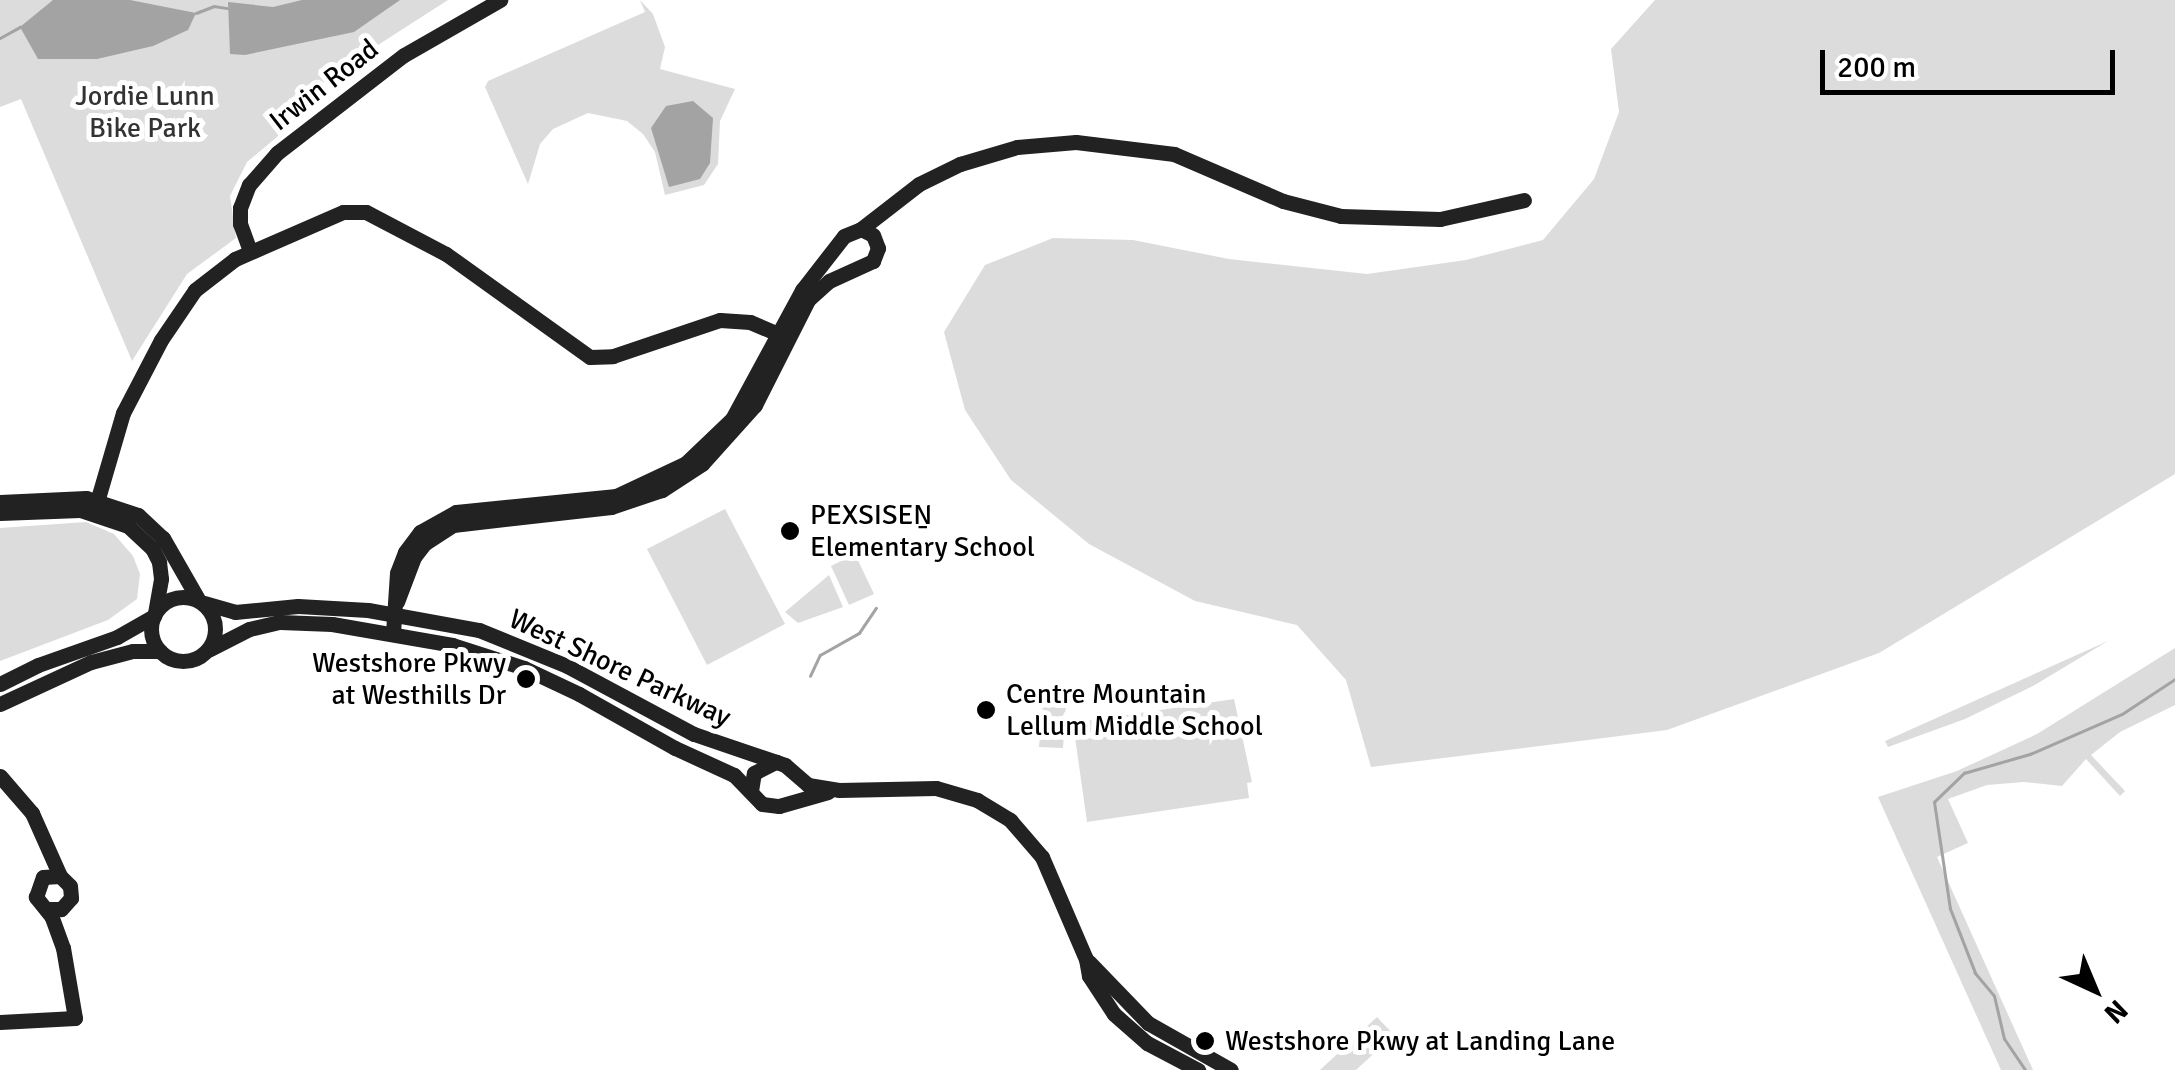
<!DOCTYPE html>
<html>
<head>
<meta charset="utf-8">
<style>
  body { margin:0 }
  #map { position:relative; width:2175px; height:1070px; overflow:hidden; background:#fff; font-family:Signika,sans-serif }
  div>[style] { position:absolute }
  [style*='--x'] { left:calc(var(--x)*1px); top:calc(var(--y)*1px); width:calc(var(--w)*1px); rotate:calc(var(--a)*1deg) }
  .green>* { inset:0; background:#dcdcdc }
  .water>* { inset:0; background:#a3a3a3 }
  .stream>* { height:2.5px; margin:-1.25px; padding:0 1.25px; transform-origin:1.25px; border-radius:1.25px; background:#a3a3a3 }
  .secondary>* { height:15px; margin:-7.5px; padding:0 7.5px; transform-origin:7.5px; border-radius:7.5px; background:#222 }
  .secondary>.ring { margin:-7.5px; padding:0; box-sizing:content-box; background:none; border:15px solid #222; border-radius:50% }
  .dots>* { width:28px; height:28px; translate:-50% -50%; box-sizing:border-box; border:5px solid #fff; border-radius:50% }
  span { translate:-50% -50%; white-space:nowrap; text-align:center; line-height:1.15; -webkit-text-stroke:10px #fff; paint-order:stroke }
  .street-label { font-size:28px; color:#000 }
  .park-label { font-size:28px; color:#333 }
  .poi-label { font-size:28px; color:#000 }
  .left { translate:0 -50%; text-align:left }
  .right { translate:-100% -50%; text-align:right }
  .north { position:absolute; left:2045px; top:940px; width:100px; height:100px; -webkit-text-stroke:8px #fff; paint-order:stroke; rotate:136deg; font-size:28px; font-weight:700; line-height:40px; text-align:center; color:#000 }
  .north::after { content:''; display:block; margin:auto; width:35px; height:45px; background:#000; clip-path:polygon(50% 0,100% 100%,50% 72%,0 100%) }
  .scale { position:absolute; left:1820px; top:50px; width:295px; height:45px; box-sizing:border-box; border:5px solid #000; border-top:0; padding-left:12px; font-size:30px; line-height:35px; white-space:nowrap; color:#000; -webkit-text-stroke:8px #fff; paint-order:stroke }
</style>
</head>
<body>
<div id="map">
  <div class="green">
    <i style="clip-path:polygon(0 0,448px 0,336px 72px,308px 96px,309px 110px,247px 162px,230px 196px,236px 238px,187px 274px,132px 361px,21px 99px,0 107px)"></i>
    <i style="clip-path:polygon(640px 0,653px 14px,665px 47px,660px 69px,735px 89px,720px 121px,718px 164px,704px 185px,665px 195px,655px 152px,643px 134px,627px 121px,588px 113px,553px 129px,540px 144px,528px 184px,485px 87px,488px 81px,645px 12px)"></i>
    <i style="clip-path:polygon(1655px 0,2175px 0,2175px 474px,1879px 653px,1667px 730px,1371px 767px,1346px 680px,1297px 625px,1195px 601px,1089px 544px,1011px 480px,965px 410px,944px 332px,985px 265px,1053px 238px,1133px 240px,1229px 259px,1367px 274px,1466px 260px,1543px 240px,1594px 179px,1619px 112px,1611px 49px)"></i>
    <i style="clip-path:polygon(725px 509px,785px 624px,707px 665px,647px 549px)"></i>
    <i style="clip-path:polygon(86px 522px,114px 534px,133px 556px,140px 574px,137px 599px,108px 620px,0 661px,0 528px)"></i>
    <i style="clip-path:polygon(855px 554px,874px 594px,849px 605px,831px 566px)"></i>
    <i style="clip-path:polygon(829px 575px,843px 607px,798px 623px,785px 612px)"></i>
    <i style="clip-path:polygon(2108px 641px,2033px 686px,1965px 719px,1888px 747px,1885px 741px)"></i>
    <i style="clip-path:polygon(2175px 648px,2175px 705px,2120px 732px,2091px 755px,2125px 791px,2120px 796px,2086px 759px,2062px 786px,2024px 782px,1987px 785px,1948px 799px,1968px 843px,1937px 857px,2033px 1070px,2001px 1070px,1878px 797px,1957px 771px,2037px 734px)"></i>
    <i style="clip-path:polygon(1234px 699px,1252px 782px,1247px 783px,1249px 798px,1087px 822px,1073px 723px)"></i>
    <i style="clip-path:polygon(1043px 704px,1066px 706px,1063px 748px,1039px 747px)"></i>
    <i style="clip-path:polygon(1377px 1017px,1394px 1035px,1356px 1070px,1320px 1070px)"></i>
  </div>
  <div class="water">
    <i style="clip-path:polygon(53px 0,130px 0,196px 13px,188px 30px,153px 46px,97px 59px,38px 59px,20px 27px)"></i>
    <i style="clip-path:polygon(302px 0,400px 0,354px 32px,245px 55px,230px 54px,228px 2px,273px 7px)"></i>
    <i style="clip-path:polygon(693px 101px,713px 118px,710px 163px,700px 179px,669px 187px,651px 128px,666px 106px)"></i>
  </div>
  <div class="stream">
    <i style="--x:196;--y:13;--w:19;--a:-21"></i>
    <i style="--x:214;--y:6;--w:13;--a:9"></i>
    <i style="--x:0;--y:38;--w:23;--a:-29"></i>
    <i style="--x:810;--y:676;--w:23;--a:-65"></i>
    <i style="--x:820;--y:655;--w:45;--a:-29.4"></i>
    <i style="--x:859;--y:633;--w:30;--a:-56"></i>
    <i style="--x:2025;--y:1070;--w:37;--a:-124"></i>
    <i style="--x:2004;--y:1039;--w:44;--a:-103.1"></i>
    <i style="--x:1994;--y:996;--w:30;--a:-130"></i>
    <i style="--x:1975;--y:973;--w:69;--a:-111.3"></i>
    <i style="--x:1950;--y:909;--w:108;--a:-98.5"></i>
    <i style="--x:1934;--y:802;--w:42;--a:-44"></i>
    <i style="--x:1964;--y:773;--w:69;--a:-16.1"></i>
    <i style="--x:2030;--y:754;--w:100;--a:-23.5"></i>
    <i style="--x:2122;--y:714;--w:64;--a:-33.4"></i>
  </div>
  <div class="secondary">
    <i style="--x:861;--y:229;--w:73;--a:-37.8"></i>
    <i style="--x:919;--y:184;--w:46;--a:-26"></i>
    <i style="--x:960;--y:164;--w:59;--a:-16.6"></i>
    <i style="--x:1017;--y:147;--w:59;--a:-4.8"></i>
    <i style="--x:1076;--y:142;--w:99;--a:7"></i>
    <i style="--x:1174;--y:154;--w:119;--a:23.3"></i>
    <i style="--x:1283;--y:201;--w:60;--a:14.5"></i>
    <i style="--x:1341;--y:216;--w:99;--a:1.7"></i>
    <i style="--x:1440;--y:219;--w:86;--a:-12.7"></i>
    <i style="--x:250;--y:251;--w:29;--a:-110"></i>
    <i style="--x:240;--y:224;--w:16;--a:-90"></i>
    <i style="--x:240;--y:208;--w:25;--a:-69"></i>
    <i style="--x:249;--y:185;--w:43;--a:-48.8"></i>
    <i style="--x:277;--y:153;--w:160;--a:-37.7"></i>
    <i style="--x:404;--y:55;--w:111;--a:-29.8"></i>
    <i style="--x:0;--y:502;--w:86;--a:-2.7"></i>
    <i style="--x:86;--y:498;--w:55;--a:18.1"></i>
    <i style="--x:138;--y:515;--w:34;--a:43"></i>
    <i style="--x:163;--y:538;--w:70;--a:60.2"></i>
    <i style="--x:94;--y:512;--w:103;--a:-73.7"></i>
    <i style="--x:123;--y:413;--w:82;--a:-62.5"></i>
    <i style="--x:161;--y:340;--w:60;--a:-55.8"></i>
    <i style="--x:195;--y:290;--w:51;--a:-37.8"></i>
    <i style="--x:235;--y:259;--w:118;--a:-23.5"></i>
    <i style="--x:343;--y:212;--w:23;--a:0"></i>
    <i style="--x:366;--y:212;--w:90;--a:27.7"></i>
    <i style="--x:446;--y:254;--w:177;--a:35.6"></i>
    <i style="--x:590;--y:357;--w:23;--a:-2"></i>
    <i style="--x:613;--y:356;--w:113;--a:-18.6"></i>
    <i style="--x:720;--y:320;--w:30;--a:4"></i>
    <i style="--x:750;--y:322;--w:38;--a:23"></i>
    <i style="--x:0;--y:513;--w:80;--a:-2.1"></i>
    <i style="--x:80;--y:510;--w:51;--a:18.4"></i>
    <i style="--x:128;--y:526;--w:33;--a:43"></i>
    <i style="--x:152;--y:548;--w:16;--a:63"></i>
    <i style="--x:159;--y:562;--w:17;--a:83"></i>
    <i style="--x:161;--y:579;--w:34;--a:100"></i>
    <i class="ring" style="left:151px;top:597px;width:49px;height:49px"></i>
    <i style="--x:204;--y:603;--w:32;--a:16"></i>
    <i style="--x:235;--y:612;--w:63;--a:-5.4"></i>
    <i style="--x:298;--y:606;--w:70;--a:3.3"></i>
    <i style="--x:368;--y:610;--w:113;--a:10.2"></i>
    <i style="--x:479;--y:630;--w:95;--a:22.2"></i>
    <i style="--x:567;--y:666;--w:144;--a:28.2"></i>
    <i style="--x:694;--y:734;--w:96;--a:18.8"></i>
    <i style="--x:785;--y:765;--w:30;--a:41"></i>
    <i style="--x:808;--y:785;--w:31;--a:9"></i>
    <i style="--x:839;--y:790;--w:97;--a:-1.2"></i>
    <i style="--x:936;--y:788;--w:43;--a:16.3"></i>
    <i style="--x:977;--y:800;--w:39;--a:31"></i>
    <i style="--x:1010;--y:820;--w:49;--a:49.1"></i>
    <i style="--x:1042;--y:857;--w:111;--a:66.7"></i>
    <i style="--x:1086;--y:959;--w:17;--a:80"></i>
    <i style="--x:1089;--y:976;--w:45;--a:56.7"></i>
    <i style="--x:1114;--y:1014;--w:44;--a:41.3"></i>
    <i style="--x:1147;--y:1043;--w:58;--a:27.9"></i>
    <i style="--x:393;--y:633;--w:60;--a:-86.2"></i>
    <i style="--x:397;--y:573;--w:22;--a:-69"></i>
    <i style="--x:405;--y:552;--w:25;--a:-53"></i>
    <i style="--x:420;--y:532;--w:41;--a:-29.1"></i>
    <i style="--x:456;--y:512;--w:161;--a:-5.7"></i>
    <i style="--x:616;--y:496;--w:77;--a:-25.2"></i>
    <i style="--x:686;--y:463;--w:64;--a:-43.7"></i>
    <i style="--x:732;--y:419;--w:147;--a:-61.5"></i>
    <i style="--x:802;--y:290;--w:68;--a:-52.1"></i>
    <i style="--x:844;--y:236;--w:18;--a:-22"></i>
    <i style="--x:861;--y:229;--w:13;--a:27"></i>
    <i style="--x:873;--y:235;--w:14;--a:69"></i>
    <i style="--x:878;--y:248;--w:14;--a:111"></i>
    <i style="--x:873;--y:261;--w:48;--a:155.6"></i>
    <i style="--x:829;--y:281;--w:28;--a:138"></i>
    <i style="--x:808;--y:300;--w:118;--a:116.8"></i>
    <i style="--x:755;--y:405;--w:79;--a:131.9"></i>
    <i style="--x:702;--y:464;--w:48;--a:147"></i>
    <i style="--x:662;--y:490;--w:54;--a:161.6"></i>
    <i style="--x:611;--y:507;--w:159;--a:173.5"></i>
    <i style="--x:453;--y:525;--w:33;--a:147"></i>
    <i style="--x:425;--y:543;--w:18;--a:128"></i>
    <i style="--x:414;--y:557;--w:48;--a:110.7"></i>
    <i style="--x:210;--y:649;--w:44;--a:-27.1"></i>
    <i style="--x:249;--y:629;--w:32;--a:-13"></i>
    <i style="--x:280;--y:622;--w:52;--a:2.2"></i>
    <i style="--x:332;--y:624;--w:122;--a:9.9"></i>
    <i style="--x:452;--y:645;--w:76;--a:17.7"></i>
    <i style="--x:524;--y:668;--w:61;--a:25.3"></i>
    <i style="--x:579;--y:694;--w:110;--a:29.4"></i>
    <i style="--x:675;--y:748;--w:65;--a:24.6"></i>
    <i style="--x:734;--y:775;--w:40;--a:46"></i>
    <i style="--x:762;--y:804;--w:17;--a:7"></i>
    <i style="--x:779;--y:806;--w:51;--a:-15.9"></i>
    <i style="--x:0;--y:684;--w:42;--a:-26.6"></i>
    <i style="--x:38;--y:665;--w:84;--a:-19.5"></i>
    <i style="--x:117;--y:637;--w:43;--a:-29.6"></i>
    <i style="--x:0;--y:704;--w:100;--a:-24.8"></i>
    <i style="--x:91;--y:662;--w:43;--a:-14.7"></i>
    <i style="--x:133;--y:651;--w:27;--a:0"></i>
    <i style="--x:0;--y:776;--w:49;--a:49.1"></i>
    <i style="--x:32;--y:813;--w:69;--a:66"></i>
    <i style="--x:751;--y:791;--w:18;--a:-81"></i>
    <i style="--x:754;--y:773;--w:25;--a:-27"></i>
    <i style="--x:1089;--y:962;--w:85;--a:46"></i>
    <i style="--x:1148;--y:1023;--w:95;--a:29.5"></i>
    <i style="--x:0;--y:1022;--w:75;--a:-3.1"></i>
    <i style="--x:75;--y:1018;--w:71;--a:-99.7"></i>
    <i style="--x:63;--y:948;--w:33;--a:-110"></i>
    <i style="--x:52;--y:917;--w:26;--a:-129"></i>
    <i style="--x:36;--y:897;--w:21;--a:-71"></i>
    <i style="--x:43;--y:877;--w:17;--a:-3"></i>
    <i style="--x:60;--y:876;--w:14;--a:45"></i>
    <i style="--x:70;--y:886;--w:12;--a:85"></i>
    <i style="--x:71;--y:898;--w:15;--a:132"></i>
    <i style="--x:61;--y:909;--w:15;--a:180"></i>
  </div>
  <div class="dots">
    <i style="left:790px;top:531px;background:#000"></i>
    <i style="left:526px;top:679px;background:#000"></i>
    <i style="left:986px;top:710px;background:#000"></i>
    <i style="left:1205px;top:1041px;background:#000"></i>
  </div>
  <div class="street-label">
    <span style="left:324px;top:85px;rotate:-38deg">Irwin Road</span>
    <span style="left:620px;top:668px;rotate:25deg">West Shore Parkway</span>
  </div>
  <div class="park-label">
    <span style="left:145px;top:112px">Jordie Lunn<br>Bike Park</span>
  </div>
  <div class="poi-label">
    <span class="left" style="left:810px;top:531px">PEXSISEṈ<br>Elementary School</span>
    <span class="right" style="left:506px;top:679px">Westshore Pkwy<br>at Westhills Dr</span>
    <span class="left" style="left:1006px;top:710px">Centre Mountain<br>Lellum Middle School</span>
    <span class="left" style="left:1225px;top:1041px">Westshore Pkwy at Landing Lane</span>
  </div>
  <div class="north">N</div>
  <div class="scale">200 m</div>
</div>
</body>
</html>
